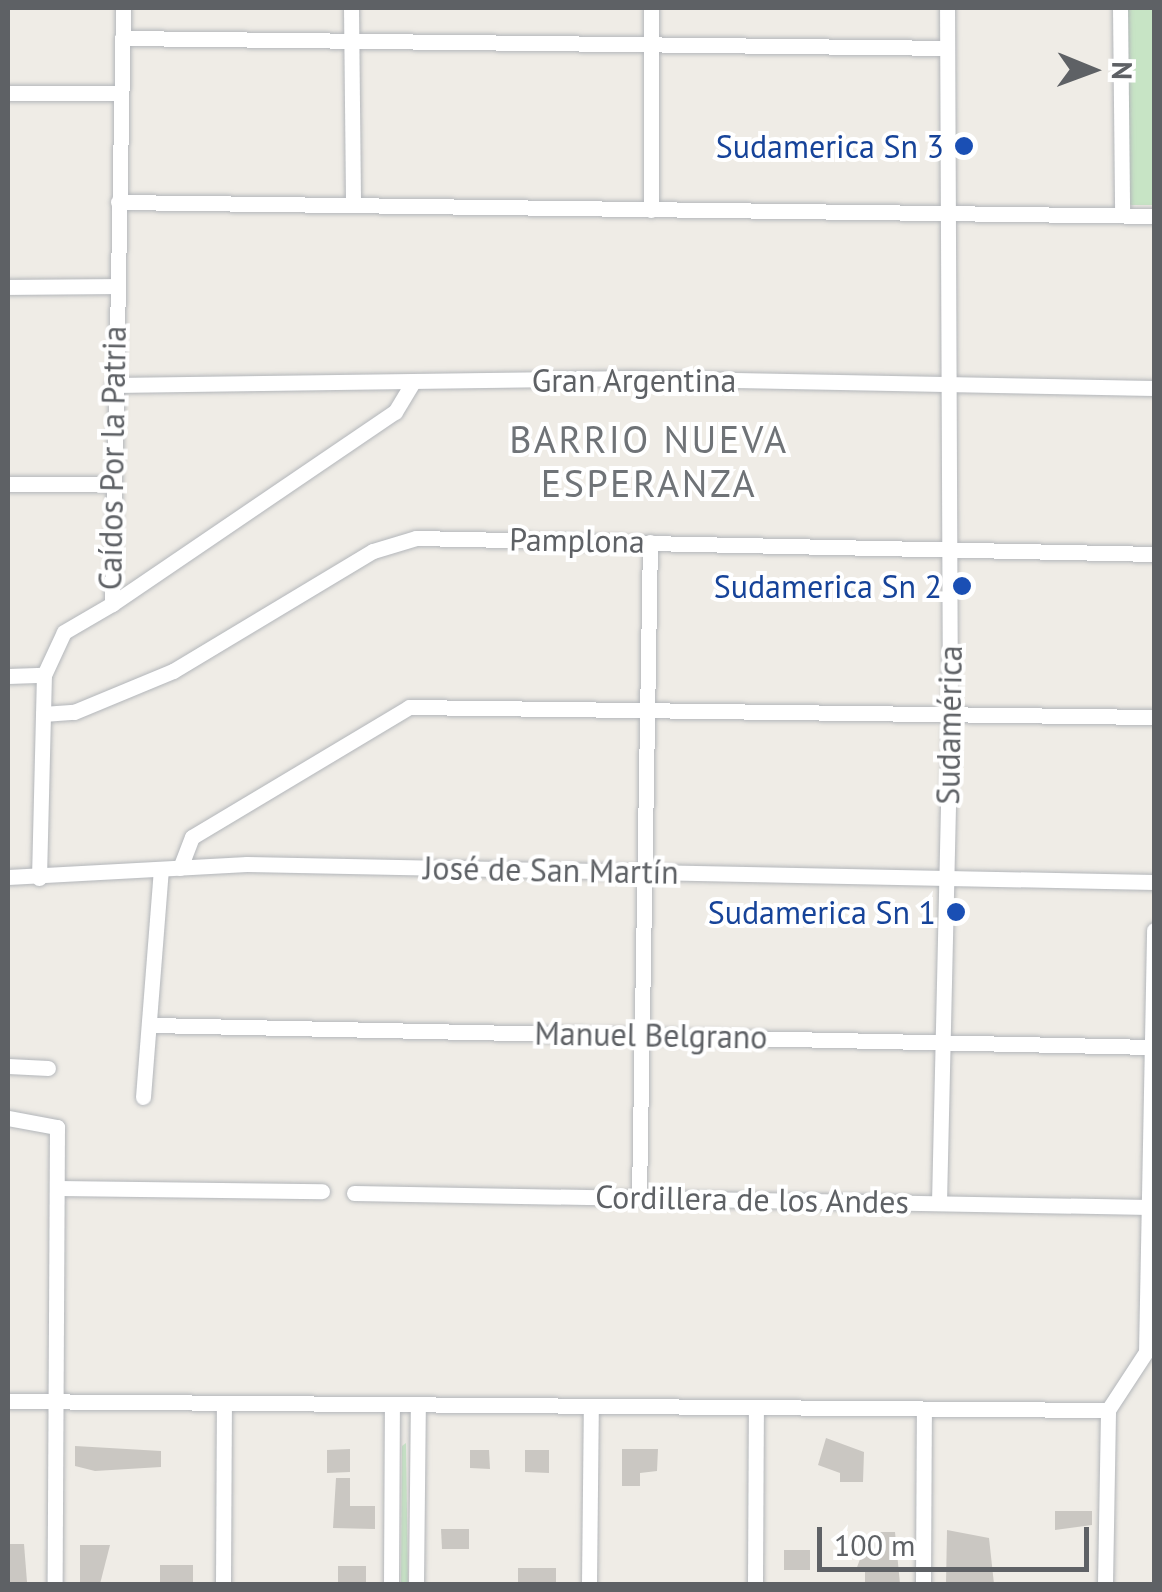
<!DOCTYPE html>
<html>
<head>
<meta charset="utf-8">
<style>
  body { margin:0 }
  #map { position:relative; width:1162px; height:1592px; overflow:hidden; background:#efece6; font-family:"PT Sans",sans-serif }
  div>[style] { position:absolute }
  [style*='--x'] { left:calc(var(--x)*1px); top:calc(var(--y)*1px); width:calc(var(--w)*1px); rotate:calc(var(--a)*1deg) }
  .green>* { inset:0; background:#c7e4c5 }
  .building>* { inset:0; background:#cac7c2 }
  .roads { filter:drop-shadow(0 0 2px #b3b6ba) drop-shadow(0 0 2px #b3b6ba) }
  .minor>* { height:15px; margin:-7.5px; padding:0 7.5px; transform-origin:7.5px; border-radius:7.5px; background:#fff }
  .dots>* { width:28px; height:28px; translate:-50% -50%; box-sizing:border-box; border:5px solid #fff; border-radius:50% }
  span { translate:-50% -50%; white-space:nowrap; text-align:center; line-height:1.15; -webkit-text-stroke:8px #fff; paint-order:stroke }
  .transit-label { font-size:32px; color:#164399 }
  .right { translate:-100% -50%; text-align:right }
  .street-label { font-size:32px; color:#5e6165 }
  .quarter-label { font-size:38px; color:#6f7377; letter-spacing:2.5px }
  .frame { position:absolute; inset:0; border:10px solid #5e6165; pointer-events:none }
  .north { position:absolute; left:1042px; top:20px; width:100px; height:100px; -webkit-text-stroke:8px #fff; paint-order:stroke; rotate:91deg; font-size:28px; font-weight:700; line-height:40px; text-align:center; color:#5e6165 }
  .north::after { content:''; display:block; margin:auto; width:35px; height:45px; background:#5e6165; clip-path:polygon(50% 0,100% 100%,50% 72%,0 100%) }
  .scale { position:absolute; left:817px; top:1527px; width:272px; height:45px; box-sizing:border-box; border:5px solid #5e6165; border-top:0; padding-left:12px; font-size:30px; line-height:35px; white-space:nowrap; color:#5e6165; -webkit-text-stroke:8px #fff; paint-order:stroke }
</style>
</head>
<body>
<div id="map">
  <div class="green">
    <i style="clip-path:polygon(1126px 8px,1154px 8px,1154px 205px,1129px 205px)"></i>
    <i style="clip-path:polygon(406px 1443px,408px 1584px,401px 1584px,402px 1446px)"></i>
  </div>
  <div class="building">
    <i style="clip-path:polygon(826px 1438px,864px 1452px,863px 1482px,840px 1482px,840px 1473px,818px 1465px)"></i>
    <i style="clip-path:polygon(75px 1446px,161px 1451px,161px 1467px,95px 1471px,75px 1466px)"></i>
    <i style="clip-path:polygon(350px 1449px,350px 1472px,327px 1473px,327px 1450px)"></i>
    <i style="clip-path:polygon(622px 1449px,658px 1449px,657px 1471px,640px 1473px,640px 1486px,622px 1486px)"></i>
    <i style="clip-path:polygon(470px 1450px,489px 1450px,490px 1469px,470px 1468px)"></i>
    <i style="clip-path:polygon(525px 1450px,549px 1450px,549px 1473px,525px 1472px)"></i>
    <i style="clip-path:polygon(336px 1478px,350px 1478px,350px 1506px,375px 1506px,375px 1529px,333px 1528px)"></i>
    <i style="clip-path:polygon(1055px 1511px,1092px 1511px,1092px 1525px,1055px 1530px)"></i>
    <i style="clip-path:polygon(441px 1529px,469px 1529px,469px 1549px,442px 1549px)"></i>
    <i style="clip-path:polygon(947px 1530px,989px 1538px,994px 1584px,946px 1584px)"></i>
    <i style="clip-path:polygon(870px 1532px,895px 1532px,900px 1584px,865px 1584px,865px 1570px,856px 1570px)"></i>
    <i style="clip-path:polygon(8px 1544px,24px 1544px,27px 1582px,8px 1582px)"></i>
    <i style="clip-path:polygon(80px 1545px,110px 1545px,100px 1584px,80px 1584px)"></i>
    <i style="clip-path:polygon(784px 1550px,810px 1550px,810px 1570px,784px 1570px)"></i>
    <i style="clip-path:polygon(160px 1565px,193px 1565px,193px 1584px,160px 1584px)"></i>
    <i style="clip-path:polygon(338px 1566px,366px 1566px,366px 1584px,338px 1584px)"></i>
    <i style="clip-path:polygon(518px 1568px,556px 1568px,556px 1584px,518px 1584px)"></i>
  </div>
  <div class="roads">
    <div class="minor">
      <i style="--x:351;--y:8;--w:196;--a:89.4"></i>
      <i style="--x:1120;--y:8;--w:207;--a:89.4"></i>
      <i style="--x:122;--y:38;--w:825;--a:0.69"></i>
      <i style="--x:8;--y:93;--w:112;--a:0"></i>
      <i style="--x:118;--y:202;--w:1036;--a:0.77"></i>
      <i style="--x:651;--y:210;--w:202;--a:-90"></i>
      <i style="--x:8;--y:287;--w:108;--a:-0.5"></i>
      <i style="--x:113;--y:385;--w:518;--a:-0.77"></i>
      <i style="--x:631;--y:378;--w:523;--a:1.1"></i>
      <i style="--x:8;--y:484;--w:103;--a:0"></i>
      <i style="--x:112;--y:604;--w:342;--a:-34.2"></i>
      <i style="--x:395;--y:412;--w:35;--a:-59"></i>
      <i style="--x:8;--y:676;--w:36;--a:-2"></i>
      <i style="--x:43;--y:714;--w:31;--a:-4"></i>
      <i style="--x:74;--y:712;--w:107;--a:-22.5"></i>
      <i style="--x:173;--y:671;--w:233;--a:-31"></i>
      <i style="--x:373;--y:551;--w:45;--a:-16.8"></i>
      <i style="--x:416;--y:538;--w:738;--a:1.24"></i>
      <i style="--x:180;--y:868;--w:33;--a:-69"></i>
      <i style="--x:192;--y:837;--w:253;--a:-30.9"></i>
      <i style="--x:409;--y:707;--w:745;--a:0.77"></i>
      <i style="--x:8;--y:877;--w:239;--a:-3.1"></i>
      <i style="--x:247;--y:864;--w:907;--a:1.14"></i>
      <i style="--x:39;--y:878;--w:203;--a:-88.6"></i>
      <i style="--x:44;--y:675;--w:47;--a:-65.1"></i>
      <i style="--x:64;--y:632;--w:56;--a:-30.3"></i>
      <i style="--x:112;--y:604;--w:596;--a:-88.94"></i>
      <i style="--x:152;--y:1025;--w:999;--a:1.26"></i>
      <i style="--x:8;--y:1066;--w:40;--a:2.9"></i>
      <i style="--x:143;--y:1097;--w:228;--a:-85.5"></i>
      <i style="--x:8;--y:1118;--w:50;--a:10.4"></i>
      <i style="--x:57;--y:1127;--w:457;--a:90.3"></i>
      <i style="--x:58;--y:1188;--w:264;--a:0.7"></i>
      <i style="--x:354;--y:1193;--w:795;--a:1.01"></i>
      <i style="--x:639;--y:1197;--w:655;--a:-89.04"></i>
      <i style="--x:939;--y:1203;--w:489;--a:-88.7"></i>
      <i style="--x:950;--y:714;--w:706;--a:-90.24"></i>
      <i style="--x:8;--y:1401;--w:1100;--a:0.47"></i>
      <i style="--x:223;--y:1584;--w:181;--a:-89.7"></i>
      <i style="--x:391;--y:1584;--w:180;--a:-89.7"></i>
      <i style="--x:416;--y:1584;--w:180;--a:-89.4"></i>
      <i style="--x:589;--y:1584;--w:178;--a:-89.4"></i>
      <i style="--x:755;--y:1584;--w:177;--a:-89.7"></i>
      <i style="--x:923;--y:1584;--w:175;--a:-89.7"></i>
      <i style="--x:1105;--y:1584;--w:174;--a:-89"></i>
      <i style="--x:1108;--y:1410;--w:69;--a:-56.8"></i>
      <i style="--x:1146;--y:1352;--w:422;--a:-88.9"></i>
    </div>
  </div>
  <div class="dots">
    <i style="left:964px;top:146px;background:#1a4fb4"></i>
    <i style="left:962px;top:586px;background:#1a4fb4"></i>
    <i style="left:956px;top:912px;background:#1a4fb4"></i>
  </div>
  <div class="transit-label">
    <span class="right" style="left:944px;top:146px">Sudamerica Sn 3</span>
    <span class="right" style="left:942px;top:586px">Sudamerica Sn 2</span>
    <span class="right" style="left:936px;top:912px">Sudamerica Sn 1</span>
  </div>
  <div class="street-label">
    <span style="left:634px;top:380px">Gran Argentina</span>
    <span style="left:112px;top:458px;rotate:-89deg">Caídos Por la Patria</span>
    <span style="left:577px;top:540px;rotate:1deg">Pamplona</span>
    <span style="left:949px;top:725px;rotate:-89deg">Sudamérica</span>
    <span style="left:551px;top:870px;rotate:1deg">José de San Martín</span>
    <span style="left:651px;top:1035px;rotate:1deg">Manuel Belgrano</span>
    <span style="left:752px;top:1199px;rotate:1deg">Cordillera de los Andes</span>
  </div>
  <div class="quarter-label">
    <span style="left:649px;top:461px">BARRIO NUEVA<br>ESPERANZA</span>
  </div>
  <div class="frame"></div>
  <div class="north">N</div>
  <div class="scale">100 m</div>
</div>
</body>
</html>
